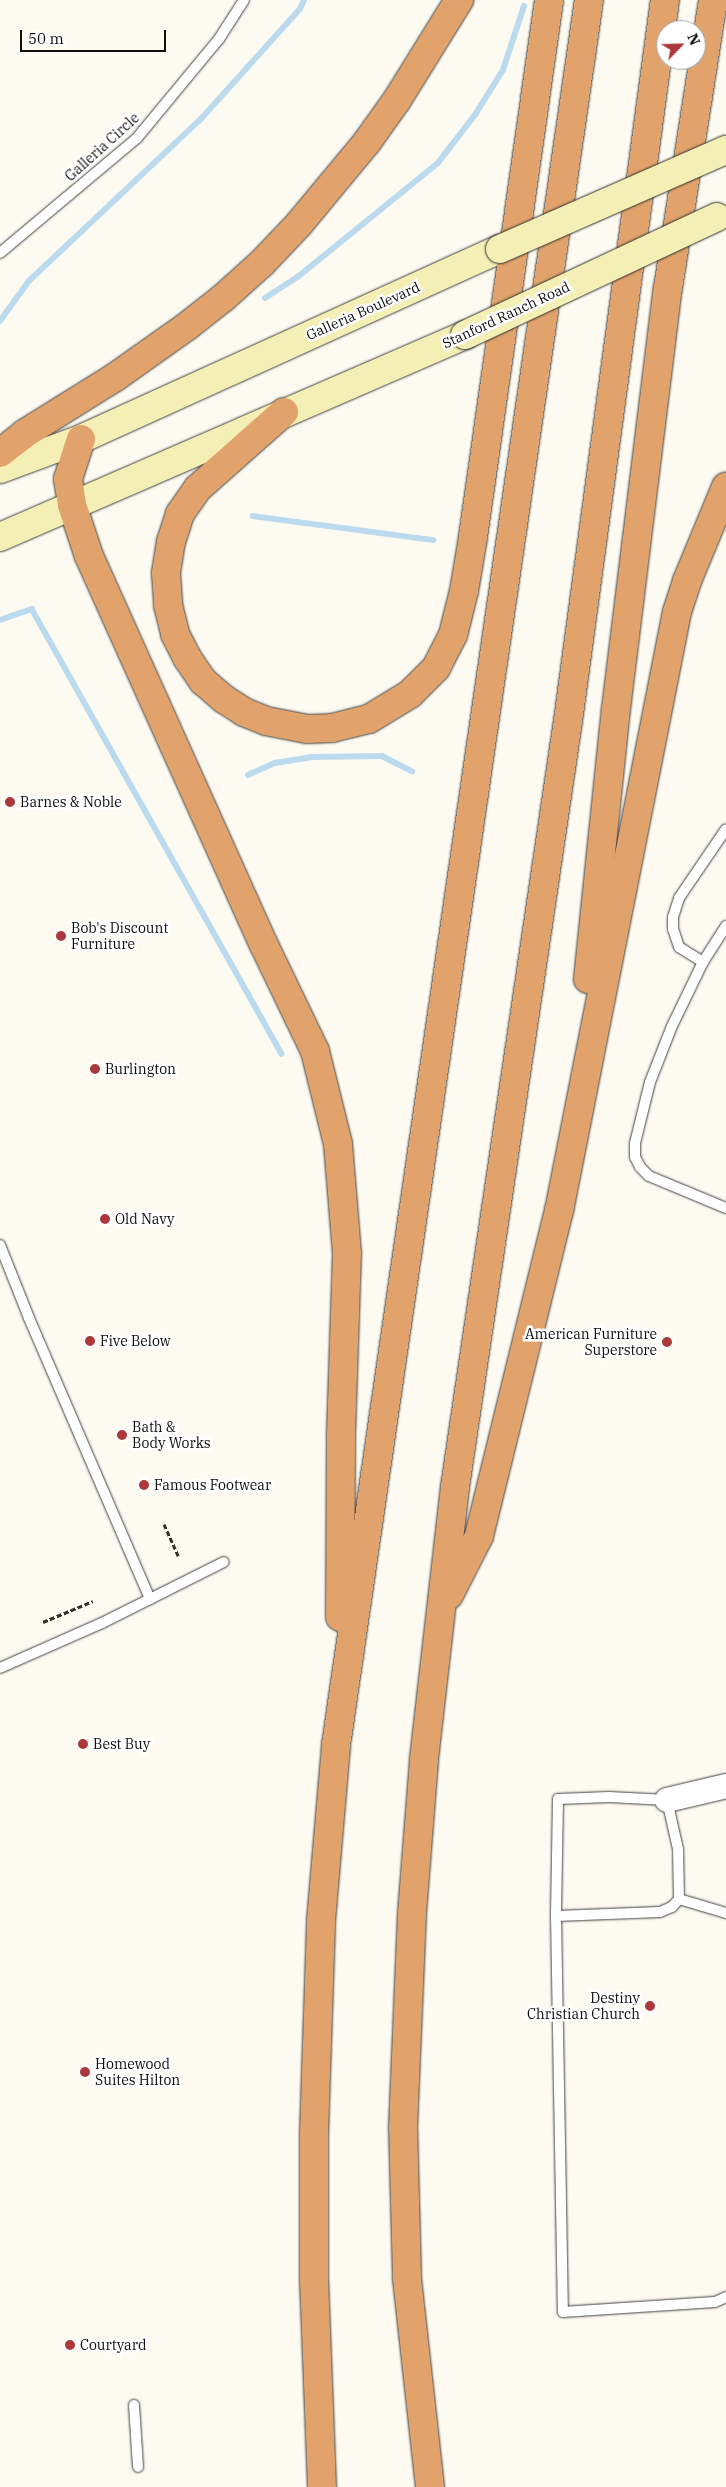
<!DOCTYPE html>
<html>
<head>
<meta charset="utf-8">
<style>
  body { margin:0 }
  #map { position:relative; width:726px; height:2487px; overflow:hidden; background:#fdfbf1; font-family:"IBM Plex Serif",serif }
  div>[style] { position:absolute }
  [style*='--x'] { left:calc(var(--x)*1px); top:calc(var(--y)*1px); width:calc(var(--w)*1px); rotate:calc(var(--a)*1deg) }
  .stream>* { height:5.5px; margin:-2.75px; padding:0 2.75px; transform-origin:2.75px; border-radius:2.75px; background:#bcdaee }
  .path>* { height:3px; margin-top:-1.5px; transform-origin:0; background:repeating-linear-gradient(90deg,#303030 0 5px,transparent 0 7.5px) }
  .roads { filter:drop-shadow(0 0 1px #414141) drop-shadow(0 0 1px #414141) }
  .service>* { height:10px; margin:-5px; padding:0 5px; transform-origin:5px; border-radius:5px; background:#fff }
  .tertiary>* { height:24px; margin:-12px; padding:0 12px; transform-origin:12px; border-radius:12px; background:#fff }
  .secondary>* { height:28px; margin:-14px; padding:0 14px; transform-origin:14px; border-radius:14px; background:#f4efb5 }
  .motorway>* { height:28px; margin:-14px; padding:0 14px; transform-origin:14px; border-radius:14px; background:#e1a36b }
  .bridges { filter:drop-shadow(0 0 1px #303030) drop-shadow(0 0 1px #303030) }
  .secondary-bridge>* { height:28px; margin:-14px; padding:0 14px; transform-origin:14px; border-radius:14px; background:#f4efb5 }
  .dots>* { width:14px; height:14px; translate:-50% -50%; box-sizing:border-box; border:2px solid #fff; border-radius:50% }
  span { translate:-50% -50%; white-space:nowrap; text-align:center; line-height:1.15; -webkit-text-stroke:5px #fff; paint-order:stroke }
  .street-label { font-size:14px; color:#0e0e0e }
  .poi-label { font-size:14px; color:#0e0e0e }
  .left { translate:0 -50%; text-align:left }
  .right { translate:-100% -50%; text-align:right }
  .north { position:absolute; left:656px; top:20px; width:50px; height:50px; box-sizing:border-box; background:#fff; border:1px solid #9f9f9f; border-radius:50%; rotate:66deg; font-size:14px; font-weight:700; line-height:20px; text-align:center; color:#0e0e0e }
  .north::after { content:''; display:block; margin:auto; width:18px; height:22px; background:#ac383b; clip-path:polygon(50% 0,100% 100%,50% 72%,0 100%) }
  .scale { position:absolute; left:20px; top:30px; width:146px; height:22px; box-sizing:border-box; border:2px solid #0e0e0e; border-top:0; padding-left:6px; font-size:15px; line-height:18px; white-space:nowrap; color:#0e0e0e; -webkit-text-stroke:4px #fff; paint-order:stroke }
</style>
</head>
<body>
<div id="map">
  <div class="stream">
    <i style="--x:265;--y:298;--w:40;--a:-32.9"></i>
    <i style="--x:299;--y:276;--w:179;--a:-39.1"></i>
    <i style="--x:438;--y:163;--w:61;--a:-52.4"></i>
    <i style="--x:475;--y:115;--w:53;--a:-58.1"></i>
    <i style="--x:503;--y:70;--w:67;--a:-71.8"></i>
    <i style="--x:0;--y:321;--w:49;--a:-54.1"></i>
    <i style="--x:29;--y:281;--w:235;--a:-43.3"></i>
    <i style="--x:200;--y:120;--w:149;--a:-48"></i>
    <i style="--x:300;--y:9;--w:10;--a:-66"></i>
    <i style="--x:253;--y:516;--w:182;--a:7.6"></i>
    <i style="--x:0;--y:620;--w:34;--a:-19"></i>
    <i style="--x:32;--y:609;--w:510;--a:60.67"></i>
    <i style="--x:248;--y:775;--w:30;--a:-24"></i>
    <i style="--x:275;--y:763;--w:36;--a:-9"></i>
    <i style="--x:311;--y:757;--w:71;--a:-0.8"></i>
    <i style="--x:382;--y:756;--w:34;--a:27"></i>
  </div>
  <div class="path">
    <i style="--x:164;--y:1524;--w:35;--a:66"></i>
    <i style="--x:43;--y:1622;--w:54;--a:-22.8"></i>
  </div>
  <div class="roads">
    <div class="service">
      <i style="--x:0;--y:253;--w:179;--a:-40"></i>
      <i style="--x:137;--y:138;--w:129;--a:-50.4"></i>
      <i style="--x:219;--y:39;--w:46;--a:-57.3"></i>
      <i style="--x:726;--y:926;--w:43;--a:122.6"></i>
      <i style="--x:703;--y:962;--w:71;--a:115.8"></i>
      <i style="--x:672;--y:1026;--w:60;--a:111.4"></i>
      <i style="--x:650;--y:1082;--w:63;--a:103.8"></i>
      <i style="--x:635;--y:1143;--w:14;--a:90"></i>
      <i style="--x:635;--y:1157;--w:11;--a:63"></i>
      <i style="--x:640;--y:1167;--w:13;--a:45"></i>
      <i style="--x:649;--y:1176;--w:83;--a:22.6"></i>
      <i style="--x:703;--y:962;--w:28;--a:-148"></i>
      <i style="--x:679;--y:947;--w:19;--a:-108"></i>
      <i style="--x:673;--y:929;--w:12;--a:-90"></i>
      <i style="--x:673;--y:917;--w:20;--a:-72"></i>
      <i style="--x:679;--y:898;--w:83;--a:-55.7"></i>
      <i style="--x:0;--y:1245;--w:79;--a:68.3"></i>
      <i style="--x:29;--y:1318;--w:306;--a:66.7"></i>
      <i style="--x:0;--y:1668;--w:111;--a:-23.8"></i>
      <i style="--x:102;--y:1623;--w:136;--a:-26.6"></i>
      <i style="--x:679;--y:1899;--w:49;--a:16.6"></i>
      <i style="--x:556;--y:1916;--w:104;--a:-2.2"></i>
      <i style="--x:660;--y:1912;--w:13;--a:-23"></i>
      <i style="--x:672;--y:1907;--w:11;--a:-49"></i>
      <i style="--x:679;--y:1899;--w:50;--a:-91.1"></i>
      <i style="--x:678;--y:1849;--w:50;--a:-102.7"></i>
      <i style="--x:667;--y:1800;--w:58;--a:-177"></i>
      <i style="--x:609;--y:1797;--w:51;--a:177.8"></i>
      <i style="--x:558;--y:1799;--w:117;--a:91"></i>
      <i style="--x:556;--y:1916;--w:396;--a:89"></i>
      <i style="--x:563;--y:2312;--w:152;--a:-3.8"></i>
      <i style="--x:715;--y:2302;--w:12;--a:-24"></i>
      <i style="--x:134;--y:2405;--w:62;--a:86.3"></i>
    </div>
    <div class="tertiary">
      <i style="--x:667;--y:1800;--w:61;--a:-13.3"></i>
    </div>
    <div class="secondary">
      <i style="--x:0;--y:469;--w:86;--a:-20.3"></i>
      <i style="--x:81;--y:439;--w:460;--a:-24.4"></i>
      <i style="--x:0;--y:537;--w:507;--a:-23.48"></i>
    </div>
    <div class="motorway">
      <i style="--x:284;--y:412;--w:115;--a:138.5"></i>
      <i style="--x:198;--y:488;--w:32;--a:125"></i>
      <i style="--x:180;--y:514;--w:28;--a:108"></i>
      <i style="--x:171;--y:541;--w:32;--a:99"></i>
      <i style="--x:166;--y:573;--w:32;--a:86"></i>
      <i style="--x:168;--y:605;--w:30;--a:76"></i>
      <i style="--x:175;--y:634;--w:28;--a:63"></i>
      <i style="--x:188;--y:659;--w:27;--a:56"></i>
      <i style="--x:203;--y:681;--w:28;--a:41"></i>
      <i style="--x:224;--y:699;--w:24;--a:33"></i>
      <i style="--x:244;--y:712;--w:24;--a:22"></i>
      <i style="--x:266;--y:721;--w:42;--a:11"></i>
      <i style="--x:307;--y:729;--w:25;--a:-2"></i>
      <i style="--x:332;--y:728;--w:38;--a:-14"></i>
      <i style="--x:369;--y:719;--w:48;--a:-31.4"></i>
      <i style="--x:410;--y:694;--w:37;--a:-45"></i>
      <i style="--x:436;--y:668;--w:37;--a:-63"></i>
      <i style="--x:453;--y:635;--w:45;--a:-76"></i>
      <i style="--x:464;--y:591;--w:55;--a:-80.5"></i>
      <i style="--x:473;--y:537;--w:542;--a:-81.94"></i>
      <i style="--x:81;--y:439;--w:42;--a:108"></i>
      <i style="--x:68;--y:479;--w:26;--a:81"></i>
      <i style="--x:72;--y:505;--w:54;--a:71.6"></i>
      <i style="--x:89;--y:556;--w:424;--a:65.8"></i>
      <i style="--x:263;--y:943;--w:120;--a:64.3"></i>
      <i style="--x:315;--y:1051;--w:96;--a:76.1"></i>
      <i style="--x:338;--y:1144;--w:109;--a:85.3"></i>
      <i style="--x:347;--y:1253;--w:183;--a:91.9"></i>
      <i style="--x:341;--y:1436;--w:181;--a:90.3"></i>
      <i style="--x:0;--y:453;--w:31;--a:-38"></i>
      <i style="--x:24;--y:434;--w:106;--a:-31.9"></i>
      <i style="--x:114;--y:378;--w:88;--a:-35.3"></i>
      <i style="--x:186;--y:327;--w:47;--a:-38.1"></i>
      <i style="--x:223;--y:298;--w:52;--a:-41.9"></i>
      <i style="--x:262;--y:263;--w:54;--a:-46.5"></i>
      <i style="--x:299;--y:224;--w:107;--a:-50.3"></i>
      <i style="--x:367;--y:142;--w:52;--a:-54.5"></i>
      <i style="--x:397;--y:100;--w:118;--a:-58.2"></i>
      <i style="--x:588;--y:979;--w:271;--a:-84.1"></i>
      <i style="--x:616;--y:709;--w:424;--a:-83"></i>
      <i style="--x:668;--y:288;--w:291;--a:-81.1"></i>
      <i style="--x:449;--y:1595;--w:66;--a:-63"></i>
      <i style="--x:479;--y:1536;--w:335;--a:-76.2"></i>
      <i style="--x:559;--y:1211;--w:611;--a:-78.86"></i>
      <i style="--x:677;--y:612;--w:33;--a:-72"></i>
      <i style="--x:687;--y:581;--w:102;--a:-67.5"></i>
      <i style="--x:322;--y:2487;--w:205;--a:-92.2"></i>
      <i style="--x:314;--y:2282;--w:148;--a:-90"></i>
      <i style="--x:314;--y:2134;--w:213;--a:-88.1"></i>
      <i style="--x:321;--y:1921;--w:177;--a:-85.1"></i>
      <i style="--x:336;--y:1745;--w:1763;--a:-81.75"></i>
      <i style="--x:430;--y:2487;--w:211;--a:-96.3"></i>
      <i style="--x:407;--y:2277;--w:149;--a:-91.5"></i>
      <i style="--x:403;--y:2128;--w:215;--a:-87.6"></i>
      <i style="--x:412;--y:1913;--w:154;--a:-85.5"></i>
      <i style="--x:424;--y:1759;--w:274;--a:-83.5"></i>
      <i style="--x:455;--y:1487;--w:774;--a:-81.61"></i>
      <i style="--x:568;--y:721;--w:727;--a:-82.34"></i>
    </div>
  </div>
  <div class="bridges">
    <div class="secondary-bridge">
      <i style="--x:500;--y:249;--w:247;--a:-23.7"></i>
      <i style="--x:465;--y:335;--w:278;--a:-25.1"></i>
    </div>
  </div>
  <div class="dots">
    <i style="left:10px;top:802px;background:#ac383b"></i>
    <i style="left:61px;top:936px;background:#ac383b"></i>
    <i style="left:95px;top:1069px;background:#ac383b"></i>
    <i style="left:105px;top:1219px;background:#ac383b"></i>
    <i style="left:90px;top:1341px;background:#ac383b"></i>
    <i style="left:667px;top:1342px;background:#ac383b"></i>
    <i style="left:122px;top:1435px;background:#ac383b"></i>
    <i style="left:144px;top:1485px;background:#ac383b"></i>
    <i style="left:83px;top:1744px;background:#ac383b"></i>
    <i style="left:650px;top:2006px;background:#ac383b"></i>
    <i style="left:85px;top:2072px;background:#ac383b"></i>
    <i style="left:70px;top:2345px;background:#ac383b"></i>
  </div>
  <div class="street-label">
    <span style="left:102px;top:147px;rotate:-42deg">Galleria Circle</span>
    <span style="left:363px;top:311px;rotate:-24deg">Galleria Boulevard</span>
    <span style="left:506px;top:315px;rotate:-25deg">Stanford Ranch Road</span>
  </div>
  <div class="poi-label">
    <span class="left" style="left:20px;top:802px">Barnes &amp; Noble</span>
    <span class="left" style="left:71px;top:936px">Bob's Discount<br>Furniture</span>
    <span class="left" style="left:105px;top:1069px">Burlington</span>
    <span class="left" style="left:115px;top:1219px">Old Navy</span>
    <span class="right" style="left:657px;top:1342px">American Furniture<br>Superstore</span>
    <span class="left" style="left:100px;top:1341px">Five Below</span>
    <span class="left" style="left:132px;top:1435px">Bath &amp;<br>Body Works</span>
    <span class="left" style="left:154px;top:1485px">Famous Footwear</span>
    <span class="left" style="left:93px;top:1744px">Best Buy</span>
    <span class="right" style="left:640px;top:2006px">Destiny<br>Christian Church</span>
    <span class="left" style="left:95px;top:2072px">Homewood<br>Suites Hilton</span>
    <span class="left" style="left:80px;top:2345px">Courtyard</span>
  </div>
  <div class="north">N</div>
  <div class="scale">50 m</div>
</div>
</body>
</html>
